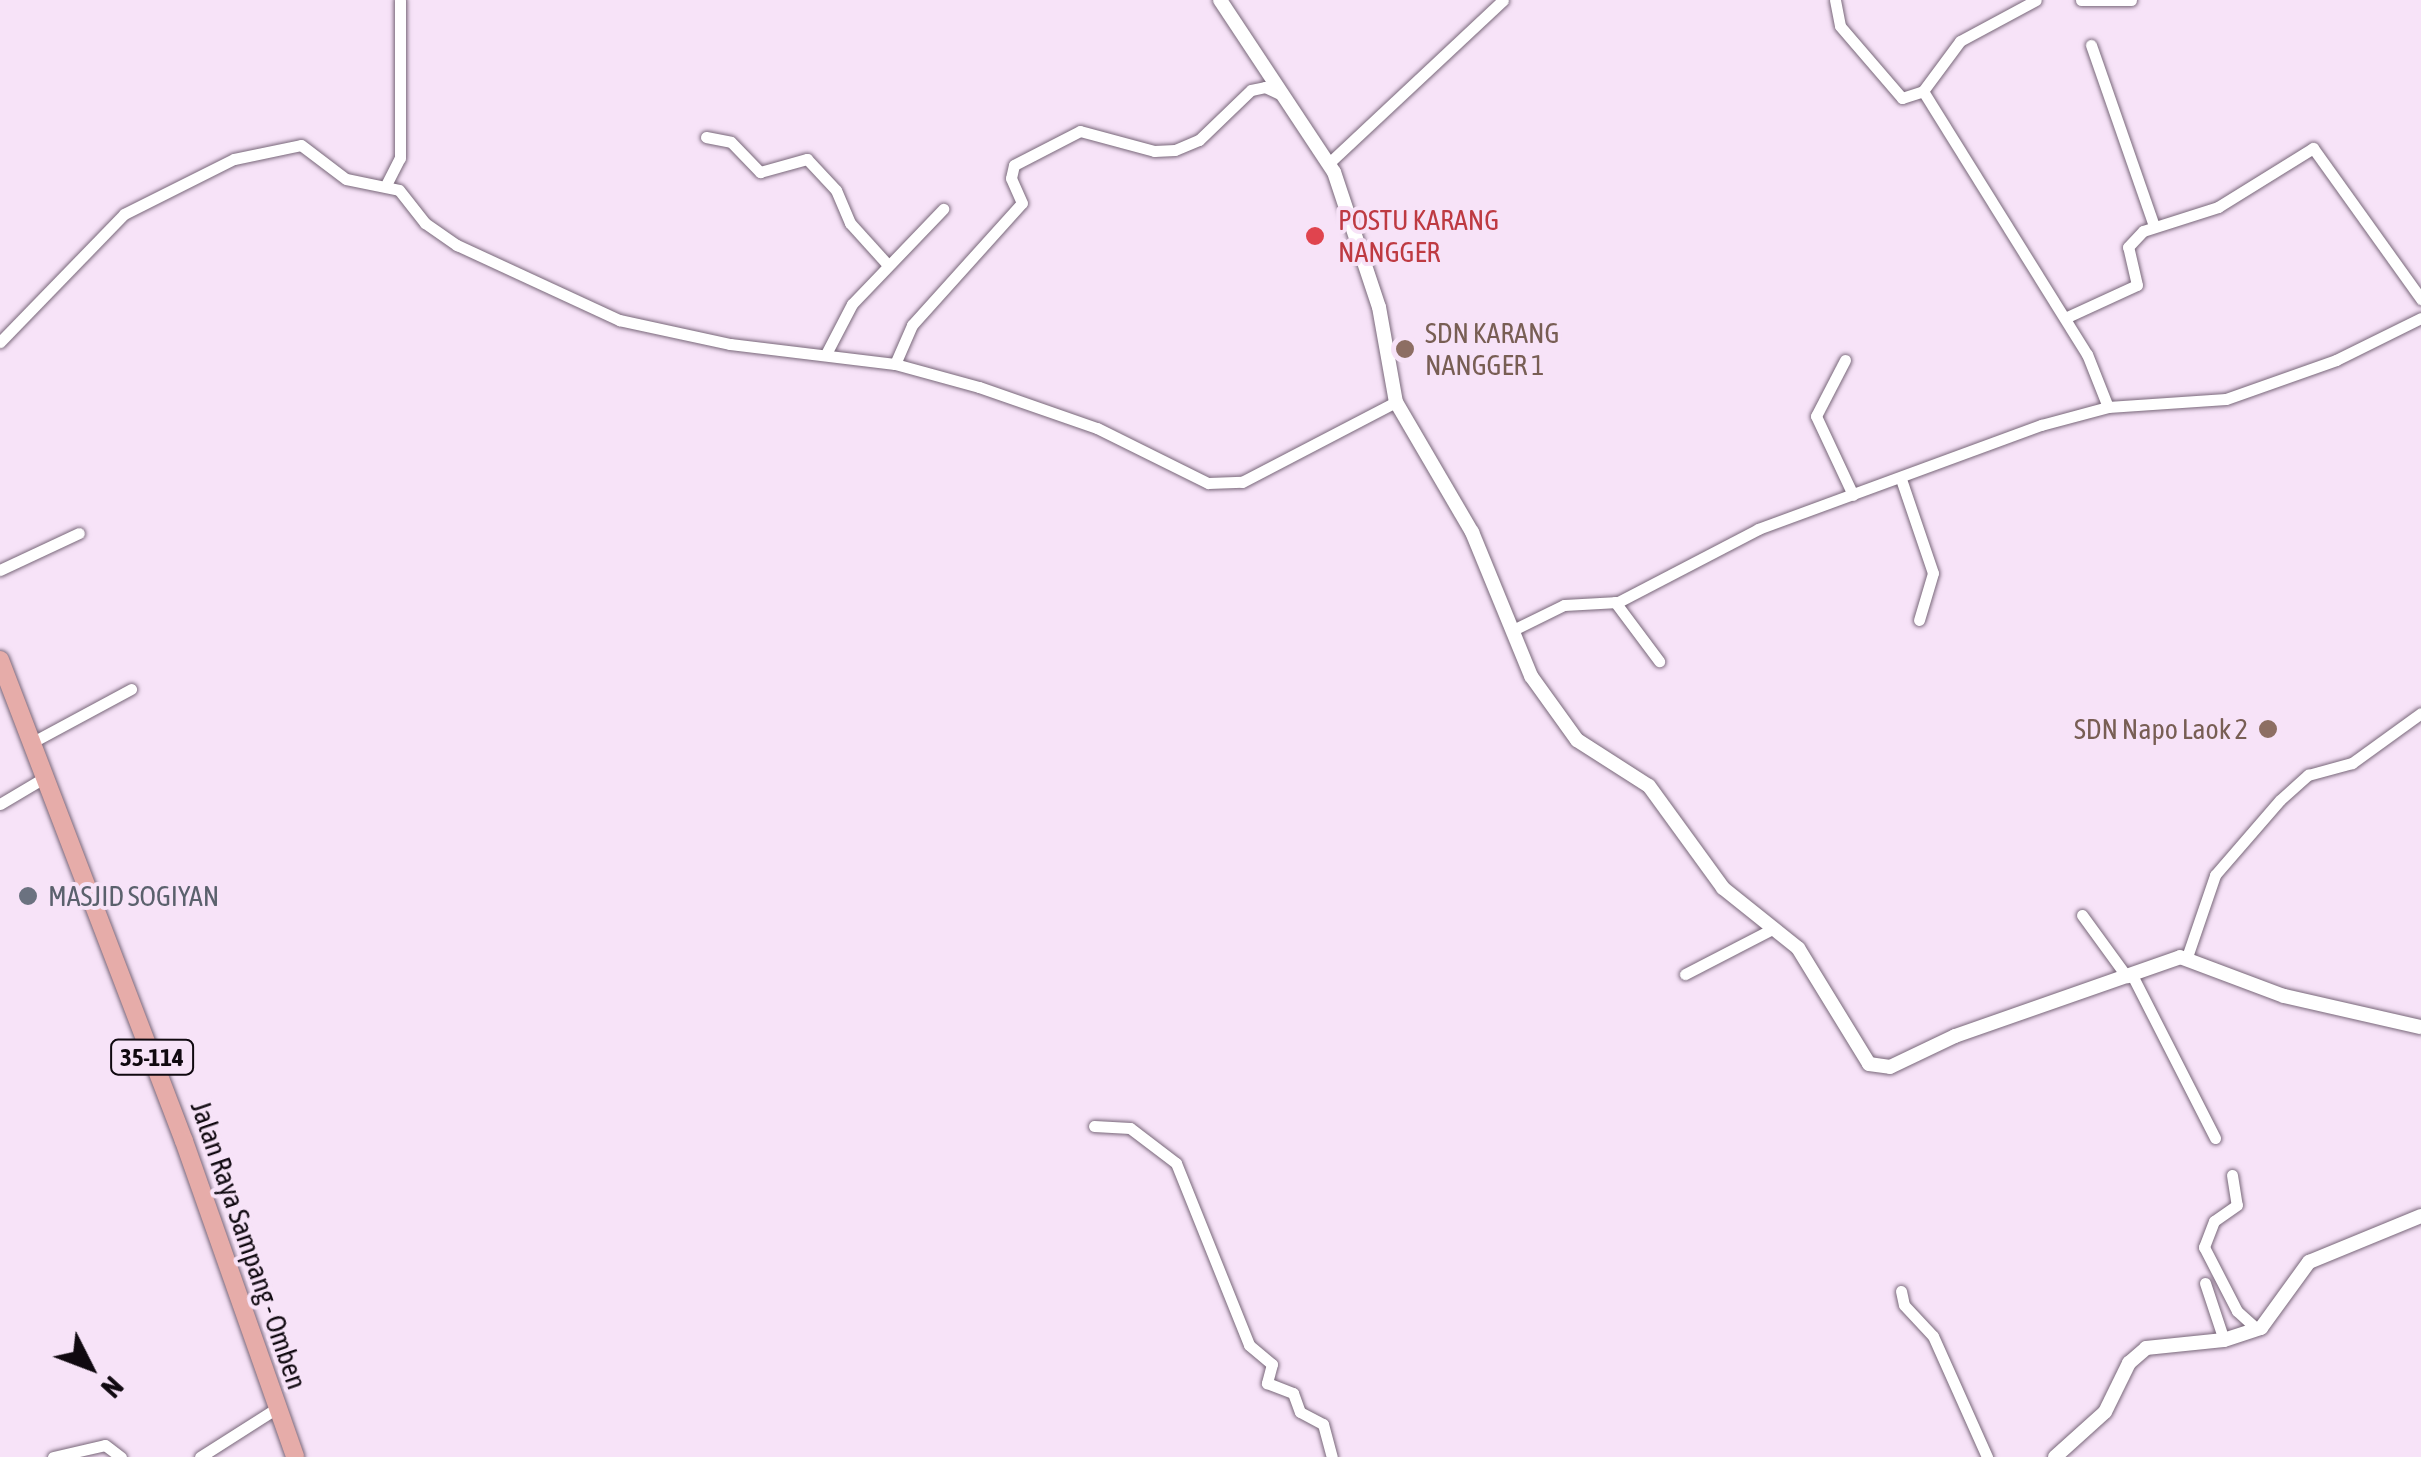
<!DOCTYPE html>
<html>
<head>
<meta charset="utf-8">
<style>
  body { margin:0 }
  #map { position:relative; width:2421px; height:1457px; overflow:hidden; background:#f7e3f8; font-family:"Asap Condensed",sans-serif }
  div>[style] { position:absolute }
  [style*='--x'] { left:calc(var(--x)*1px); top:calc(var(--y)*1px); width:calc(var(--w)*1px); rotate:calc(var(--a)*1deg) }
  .roads { filter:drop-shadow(0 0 2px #786779) drop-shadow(0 0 2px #786779) }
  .minor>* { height:11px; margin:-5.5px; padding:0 5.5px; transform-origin:5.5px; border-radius:5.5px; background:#fff }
  .tertiary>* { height:14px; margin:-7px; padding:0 7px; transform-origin:7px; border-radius:7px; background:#fff }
  .primary>* { height:18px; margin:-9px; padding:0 9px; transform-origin:9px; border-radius:9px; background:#e6aca9 }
  .dots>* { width:28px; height:28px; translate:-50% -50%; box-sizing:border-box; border:5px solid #f7e3f8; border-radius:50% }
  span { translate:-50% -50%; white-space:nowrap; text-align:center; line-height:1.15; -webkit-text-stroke:8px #f7e3f8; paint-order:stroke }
  .shield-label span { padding:2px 8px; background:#f7e3f8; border:2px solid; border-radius:8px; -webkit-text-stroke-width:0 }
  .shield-label { font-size:25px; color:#100910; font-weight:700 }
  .health-label { font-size:28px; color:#be3a42 }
  .left { translate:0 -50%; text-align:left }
  .education-label { font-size:28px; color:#785e54 }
  .right { translate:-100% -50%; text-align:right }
  .worship-label { font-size:28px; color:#5b616d }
  .street-label { font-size:28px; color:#100910 }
  .north { position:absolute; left:40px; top:1317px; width:100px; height:100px; -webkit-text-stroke:8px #f7e3f8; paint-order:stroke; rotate:132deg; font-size:28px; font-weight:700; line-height:40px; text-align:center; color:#100910 }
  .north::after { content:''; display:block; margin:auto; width:35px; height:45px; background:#100910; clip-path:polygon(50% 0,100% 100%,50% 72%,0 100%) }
</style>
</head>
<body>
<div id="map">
  <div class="roads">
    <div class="minor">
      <i style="--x:1835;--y:0;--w:26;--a:79"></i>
      <i style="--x:1840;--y:26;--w:95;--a:49.3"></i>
      <i style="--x:1902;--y:98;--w:22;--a:-18"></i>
      <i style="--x:1923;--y:91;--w:62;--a:-53.5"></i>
      <i style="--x:1960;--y:41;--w:86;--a:-28.3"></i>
      <i style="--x:2081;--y:0;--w:50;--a:0"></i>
      <i style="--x:2091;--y:45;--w:192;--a:70.8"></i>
      <i style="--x:1923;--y:91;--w:310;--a:58.1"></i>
      <i style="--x:2087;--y:354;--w:57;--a:68.4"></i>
      <i style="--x:706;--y:137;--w:25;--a:11"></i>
      <i style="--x:731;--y:142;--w:42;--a:46"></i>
      <i style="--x:760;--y:172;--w:49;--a:-15.5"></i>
      <i style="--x:807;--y:159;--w:42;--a:46.9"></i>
      <i style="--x:836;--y:190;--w:36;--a:67"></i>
      <i style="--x:850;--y:223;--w:57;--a:47.9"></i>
      <i style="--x:1329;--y:163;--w:238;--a:-43.1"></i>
      <i style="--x:387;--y:183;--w:28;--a:-63"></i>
      <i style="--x:400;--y:158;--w:158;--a:-90"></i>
      <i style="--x:2065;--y:318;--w:79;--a:-24.6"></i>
      <i style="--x:2137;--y:285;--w:39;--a:-103"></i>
      <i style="--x:2128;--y:247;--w:22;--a:-47"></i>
      <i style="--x:2143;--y:231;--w:79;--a:-17.7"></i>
      <i style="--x:2218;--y:207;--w:112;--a:-31.8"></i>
      <i style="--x:2313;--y:148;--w:186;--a:54.4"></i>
      <i style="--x:0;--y:342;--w:178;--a:-45.9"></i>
      <i style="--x:124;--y:214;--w:123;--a:-26.6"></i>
      <i style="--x:234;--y:159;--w:68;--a:-11.8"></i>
      <i style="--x:301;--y:145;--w:56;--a:37.1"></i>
      <i style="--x:346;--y:179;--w:54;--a:11.7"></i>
      <i style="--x:399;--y:190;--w:42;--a:51.8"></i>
      <i style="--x:425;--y:223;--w:39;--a:35"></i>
      <i style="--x:457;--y:245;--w:179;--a:24.8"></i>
      <i style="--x:619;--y:320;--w:114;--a:12.2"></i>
      <i style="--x:730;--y:344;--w:166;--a:6.9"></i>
      <i style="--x:895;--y:364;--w:87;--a:15.3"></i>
      <i style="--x:979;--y:387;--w:125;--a:19.2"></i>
      <i style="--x:1097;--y:428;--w:124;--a:26.4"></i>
      <i style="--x:1208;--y:483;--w:34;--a:-2"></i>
      <i style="--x:1242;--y:482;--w:174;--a:-27.5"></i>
      <i style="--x:827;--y:352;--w:54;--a:-62.5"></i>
      <i style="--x:852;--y:304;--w:132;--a:-46.2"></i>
      <i style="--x:1845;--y:360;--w:63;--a:117.4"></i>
      <i style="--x:1816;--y:416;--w:87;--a:64.9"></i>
      <i style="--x:895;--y:364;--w:43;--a:-66.4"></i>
      <i style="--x:912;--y:325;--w:164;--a:-48"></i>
      <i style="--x:1022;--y:203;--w:27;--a:-114"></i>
      <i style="--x:1011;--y:178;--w:13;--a:-77"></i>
      <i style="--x:1014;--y:165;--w:74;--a:-27.3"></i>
      <i style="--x:1080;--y:131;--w:77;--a:15.1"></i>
      <i style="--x:1154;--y:151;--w:21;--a:-3"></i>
      <i style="--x:1175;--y:150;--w:26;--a:-23"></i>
      <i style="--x:1199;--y:140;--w:72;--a:-43.9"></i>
      <i style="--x:1251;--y:90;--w:14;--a:-12"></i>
      <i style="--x:1265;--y:87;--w:17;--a:25"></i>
      <i style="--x:1901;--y:479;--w:99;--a:71.2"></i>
      <i style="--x:1933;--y:573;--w:49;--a:106.6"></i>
      <i style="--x:0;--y:570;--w:87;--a:-25.1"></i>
      <i style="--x:1615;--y:602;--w:74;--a:53.3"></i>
      <i style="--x:1513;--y:630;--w:57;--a:-26.1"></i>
      <i style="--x:1564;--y:605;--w:54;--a:-3.2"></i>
      <i style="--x:1618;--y:602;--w:158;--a:-27.5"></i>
      <i style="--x:1758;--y:529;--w:302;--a:-20.2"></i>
      <i style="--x:2041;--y:425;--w:69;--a:-15"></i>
      <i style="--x:2108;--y:407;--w:118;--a:-3.9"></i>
      <i style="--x:2226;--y:399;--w:117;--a:-19.5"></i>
      <i style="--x:2336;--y:360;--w:95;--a:-26.3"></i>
      <i style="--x:29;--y:744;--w:116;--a:-28.3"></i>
      <i style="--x:0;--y:804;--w:49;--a:-30.8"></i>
      <i style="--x:2082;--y:915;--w:77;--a:54"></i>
      <i style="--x:2187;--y:957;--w:87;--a:-71.1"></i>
      <i style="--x:2215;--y:875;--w:99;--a:-49.1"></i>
      <i style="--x:2280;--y:800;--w:38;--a:-42"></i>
      <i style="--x:2308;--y:775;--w:46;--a:-15.3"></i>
      <i style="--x:2352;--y:763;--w:85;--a:-35.9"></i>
      <i style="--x:1685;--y:974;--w:100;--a:-27.3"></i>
      <i style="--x:2132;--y:975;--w:183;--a:63"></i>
      <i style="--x:1094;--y:1126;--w:36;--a:3"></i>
      <i style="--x:1130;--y:1128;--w:58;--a:37.3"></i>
      <i style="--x:1176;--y:1163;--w:196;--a:68.1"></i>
      <i style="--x:1249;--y:1345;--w:30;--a:40"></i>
      <i style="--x:1272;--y:1364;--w:20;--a:105"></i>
      <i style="--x:1267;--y:1383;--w:28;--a:21"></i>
      <i style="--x:1293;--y:1393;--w:20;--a:70"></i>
      <i style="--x:1300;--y:1412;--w:26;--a:28"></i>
      <i style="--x:1323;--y:1424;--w:34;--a:75"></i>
      <i style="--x:2232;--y:1175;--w:30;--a:81"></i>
      <i style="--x:2237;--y:1205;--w:28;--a:145"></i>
      <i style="--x:2214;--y:1221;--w:28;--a:111"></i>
      <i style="--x:2204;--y:1247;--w:72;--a:62.7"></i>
      <i style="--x:2237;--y:1311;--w:27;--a:42"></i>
      <i style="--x:2205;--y:1283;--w:60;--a:71.6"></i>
      <i style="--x:1901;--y:1291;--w:14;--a:78"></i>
      <i style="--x:1904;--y:1305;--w:42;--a:46.9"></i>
      <i style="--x:1933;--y:1336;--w:133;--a:65.9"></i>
      <i style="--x:53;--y:1457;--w:53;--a:-13"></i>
      <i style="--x:105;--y:1445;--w:20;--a:37"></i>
      <i style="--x:200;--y:1457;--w:91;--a:-32.5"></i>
    </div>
    <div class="tertiary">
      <i style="--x:1220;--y:0;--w:206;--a:56.5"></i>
      <i style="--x:1334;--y:172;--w:142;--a:71.6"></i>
      <i style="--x:1379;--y:307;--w:97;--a:79.9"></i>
      <i style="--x:1396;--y:402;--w:151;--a:59.7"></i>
      <i style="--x:1472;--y:532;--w:156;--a:67.7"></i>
      <i style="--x:1531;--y:676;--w:79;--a:54.3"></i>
      <i style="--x:1577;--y:740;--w:85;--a:32.6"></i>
      <i style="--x:1649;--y:786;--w:126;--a:54"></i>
      <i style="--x:1723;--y:888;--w:96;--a:38.7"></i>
      <i style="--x:1798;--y:948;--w:136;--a:58.5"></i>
      <i style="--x:1869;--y:1064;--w:21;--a:8"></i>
      <i style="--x:1890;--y:1067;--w:72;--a:-25.5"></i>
      <i style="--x:1955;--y:1036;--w:238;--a:-19.3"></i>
      <i style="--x:2180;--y:957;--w:111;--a:20.6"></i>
      <i style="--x:2284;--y:996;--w:140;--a:12.8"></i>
      <i style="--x:2055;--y:1457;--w:67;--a:-42"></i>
      <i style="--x:2105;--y:1412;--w:55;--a:-63.9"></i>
      <i style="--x:2129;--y:1363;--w:23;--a:-41"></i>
      <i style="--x:2146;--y:1348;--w:78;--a:-5.9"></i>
      <i style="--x:2224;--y:1340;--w:39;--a:-18"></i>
      <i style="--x:2261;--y:1328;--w:82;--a:-54"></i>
      <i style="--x:2309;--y:1262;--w:121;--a:-22.3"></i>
    </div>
    <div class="primary">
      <i style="--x:0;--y:660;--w:515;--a:69.07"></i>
      <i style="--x:184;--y:1141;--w:335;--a:70.6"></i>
    </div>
  </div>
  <div class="dots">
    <i style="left:1315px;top:236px;background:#e0444e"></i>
    <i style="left:1405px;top:349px;background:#8d6e63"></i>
    <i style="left:2268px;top:729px;background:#8d6e63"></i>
    <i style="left:28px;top:896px;background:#6b7280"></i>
  </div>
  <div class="shield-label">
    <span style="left:152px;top:1057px">35-114</span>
  </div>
  <div class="health-label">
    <span class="left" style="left:1338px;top:236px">POSTU KARANG<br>NANGGER</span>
  </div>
  <div class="education-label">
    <span class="left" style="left:1425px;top:349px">SDN KARANG<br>NANGGER 1</span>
    <span class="right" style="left:2248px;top:729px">SDN Napo Laok 2</span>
  </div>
  <div class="worship-label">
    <span class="left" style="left:48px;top:896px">MASJID SOGIYAN</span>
  </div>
  <div class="street-label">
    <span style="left:249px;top:1245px;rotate:71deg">Jalan Raya Sampang - Omben</span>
  </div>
  <div class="north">N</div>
</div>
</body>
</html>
